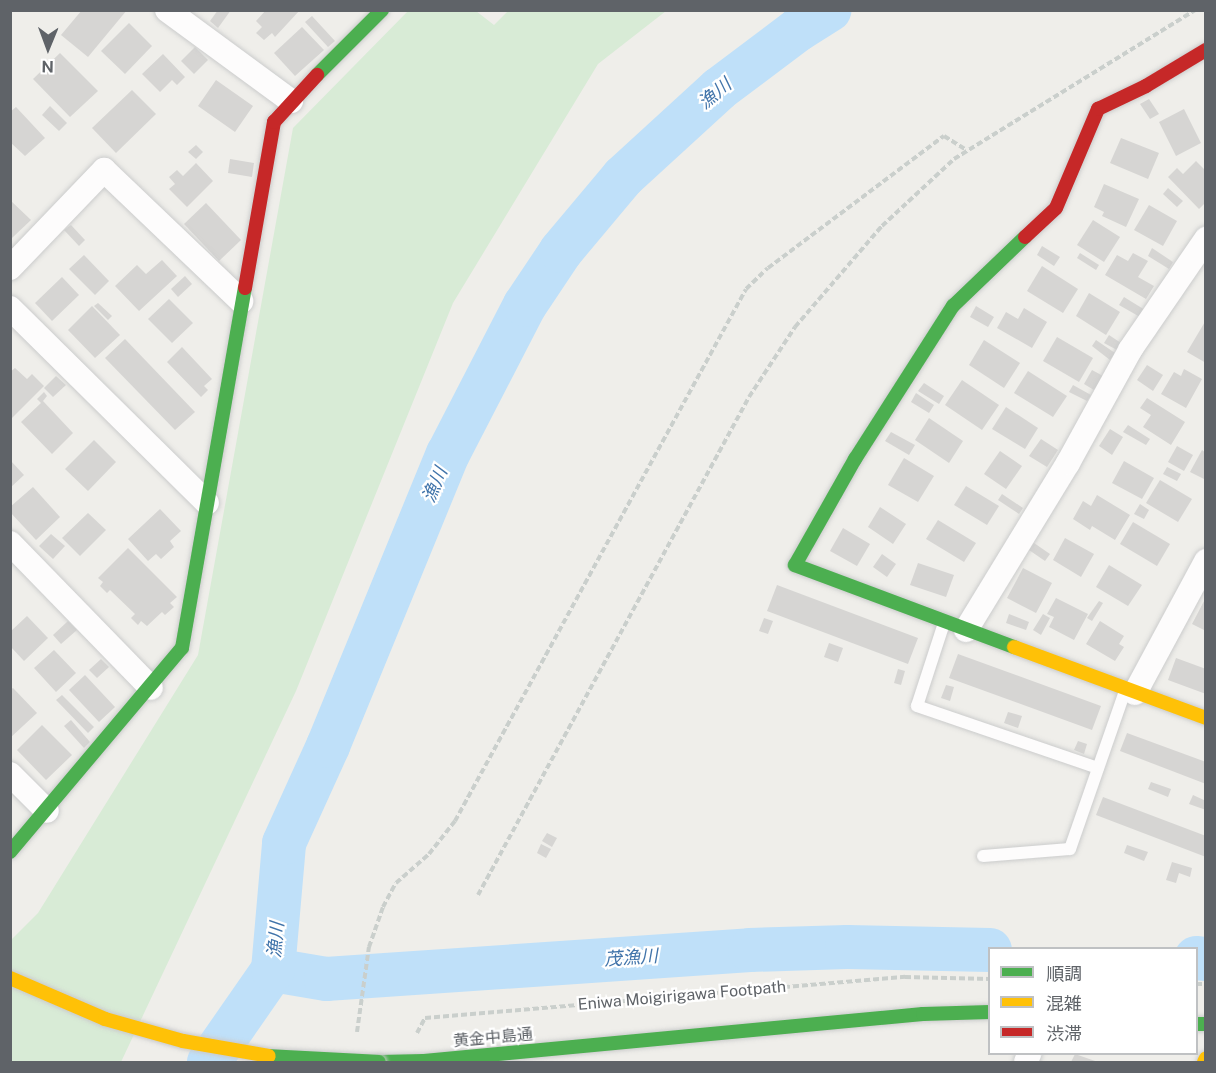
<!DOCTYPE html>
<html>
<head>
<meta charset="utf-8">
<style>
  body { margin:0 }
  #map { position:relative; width:1216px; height:1073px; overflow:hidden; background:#efeeea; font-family:"Public Sans","Noto Sans JP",sans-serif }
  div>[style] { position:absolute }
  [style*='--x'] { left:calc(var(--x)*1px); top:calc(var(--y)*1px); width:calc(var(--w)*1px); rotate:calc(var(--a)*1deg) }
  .green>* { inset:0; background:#d8ebd6 }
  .river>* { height:44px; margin:-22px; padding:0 22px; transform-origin:22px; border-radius:22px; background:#bfe0f9 }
  .building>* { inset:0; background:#d6d5d3 }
  .path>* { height:4px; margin-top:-2px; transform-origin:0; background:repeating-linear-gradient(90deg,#cacfcc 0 6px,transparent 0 9px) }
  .roads { filter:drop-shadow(0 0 2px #cbcccc) drop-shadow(0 0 2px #cbcccc) }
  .lane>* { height:12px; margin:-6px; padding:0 6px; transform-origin:6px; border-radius:6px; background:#fdfcfc }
  .street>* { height:24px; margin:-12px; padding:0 12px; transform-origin:12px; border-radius:12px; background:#fdfcfc }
  .fast>* { height:14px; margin:-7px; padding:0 7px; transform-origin:7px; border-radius:7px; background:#4caf50 }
  .slow>* { height:14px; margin:-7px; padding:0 7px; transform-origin:7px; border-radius:7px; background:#ffc107 }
  .jam>* { height:14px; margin:-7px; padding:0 7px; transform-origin:7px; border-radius:7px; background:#c62828 }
  .bridges { filter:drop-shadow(0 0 2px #cacacb) drop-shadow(0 0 2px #cacacb) }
  .fast-bridge>* { height:14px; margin:-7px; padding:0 7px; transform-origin:7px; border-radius:7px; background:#4caf50 }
  .slow-bridge>* { height:14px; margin:-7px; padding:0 7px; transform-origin:7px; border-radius:7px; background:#ffc107 }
  span { translate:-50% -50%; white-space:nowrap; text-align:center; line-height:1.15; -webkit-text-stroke:4.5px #fff; paint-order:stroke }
  .street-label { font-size:16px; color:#5f6368 }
  .water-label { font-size:18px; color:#4174aa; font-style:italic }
  .frame { position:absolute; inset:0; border:12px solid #5f6368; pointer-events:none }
  .legend { position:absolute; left:988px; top:947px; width:210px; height:108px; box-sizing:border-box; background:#fff; border:2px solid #bfc1c3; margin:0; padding:8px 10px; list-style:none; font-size:18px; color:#5f6368 }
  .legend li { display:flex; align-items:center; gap:12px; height:30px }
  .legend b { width:30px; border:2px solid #bfc1c3 }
  .north { position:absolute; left:18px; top:18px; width:60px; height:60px; -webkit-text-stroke:4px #fff; paint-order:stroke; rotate:181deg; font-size:16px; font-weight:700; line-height:24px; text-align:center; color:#5f6368 }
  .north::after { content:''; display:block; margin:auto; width:21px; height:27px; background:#5f6368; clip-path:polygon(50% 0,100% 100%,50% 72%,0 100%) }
</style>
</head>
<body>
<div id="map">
  <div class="green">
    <i style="clip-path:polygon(408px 11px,476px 11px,494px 25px,508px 11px,666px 11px,598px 64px,453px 303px,296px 691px,121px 1062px,11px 1062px,10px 941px,38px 913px,198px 655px,293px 128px)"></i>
  </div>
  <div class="river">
    <i style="--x:1196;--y:958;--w:10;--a:6"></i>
    <i style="--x:273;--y:970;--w:54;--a:9.6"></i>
    <i style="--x:326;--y:979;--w:425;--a:-3.9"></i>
    <i style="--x:750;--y:950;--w:97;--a:-1.8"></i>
    <i style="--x:847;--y:947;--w:143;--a:1.2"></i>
    <i style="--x:209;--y:1062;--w:112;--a:-55.2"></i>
    <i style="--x:273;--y:970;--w:127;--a:-85"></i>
    <i style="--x:284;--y:843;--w:107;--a:-65.6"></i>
    <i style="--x:328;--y:746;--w:316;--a:-67.7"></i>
    <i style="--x:448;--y:454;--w:168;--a:-62.7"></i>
    <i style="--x:525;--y:305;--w:65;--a:-56.3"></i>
    <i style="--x:561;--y:251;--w:97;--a:-50"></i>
    <i style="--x:623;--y:177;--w:130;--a:-42.5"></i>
    <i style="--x:719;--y:89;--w:100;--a:-36.9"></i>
    <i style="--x:799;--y:29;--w:36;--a:-32"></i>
  </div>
  <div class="building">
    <i style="clip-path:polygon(82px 10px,127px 10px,88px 57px,61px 35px)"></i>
    <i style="clip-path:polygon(218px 10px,231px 10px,218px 28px,210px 21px)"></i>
    <i style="clip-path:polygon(266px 10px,300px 10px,275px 37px,272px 33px,264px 40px,256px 33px,262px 27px,256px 21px)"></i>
    <i style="clip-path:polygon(312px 16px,335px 41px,328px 47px,305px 22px)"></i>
    <i style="clip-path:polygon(129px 23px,152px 46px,125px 74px,101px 51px)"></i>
    <i style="clip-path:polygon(302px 27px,324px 50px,295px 76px,274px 53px)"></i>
    <i style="clip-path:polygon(195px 47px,208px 60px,194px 74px,181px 61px)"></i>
    <i style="clip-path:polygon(60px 53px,98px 91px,70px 117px,33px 79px)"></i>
    <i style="clip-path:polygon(163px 54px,185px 77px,177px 85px,172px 80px,160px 92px,142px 74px)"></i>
    <i style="clip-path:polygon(216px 80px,253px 106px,235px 132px,198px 106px)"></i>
    <i style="clip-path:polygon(132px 90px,156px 114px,116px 153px,92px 128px)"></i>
    <i style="clip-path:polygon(1149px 99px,1159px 114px,1150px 119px,1140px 104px)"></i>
    <i style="clip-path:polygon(50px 106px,67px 123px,59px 131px,42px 115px)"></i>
    <i style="clip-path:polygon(16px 107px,45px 138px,25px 156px,10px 142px,10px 112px)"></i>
    <i style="clip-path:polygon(1184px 109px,1201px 143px,1176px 156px,1159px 122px)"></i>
    <i style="clip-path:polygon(1121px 138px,1159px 153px,1148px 179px,1110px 163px)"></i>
    <i style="clip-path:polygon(196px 145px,203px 152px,196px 159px,188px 152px)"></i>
    <i style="clip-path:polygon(230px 159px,254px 163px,252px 177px,228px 173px)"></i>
    <i style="clip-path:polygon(1196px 161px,1206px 171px,1206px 202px,1199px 209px,1168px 177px,1177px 168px,1183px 174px)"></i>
    <i style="clip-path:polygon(196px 163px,213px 181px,187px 207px,169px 189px,175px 184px,169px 177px,177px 170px,183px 176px)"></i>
    <i style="clip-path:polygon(1104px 184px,1139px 199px,1126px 227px,1102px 216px,1104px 212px,1094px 207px)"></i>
    <i style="clip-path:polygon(1168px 188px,1183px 201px,1177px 207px,1163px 194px)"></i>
    <i style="clip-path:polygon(10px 200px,31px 220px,12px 238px,10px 237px)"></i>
    <i style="clip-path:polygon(206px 203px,241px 240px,219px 261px,184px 224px)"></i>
    <i style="clip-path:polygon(1149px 205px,1177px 221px,1163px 246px,1134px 230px)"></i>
    <i style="clip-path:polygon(1093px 220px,1120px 237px,1104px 262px,1077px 245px)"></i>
    <i style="clip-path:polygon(71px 225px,85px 240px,79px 246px,64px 230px)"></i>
    <i style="clip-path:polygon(1042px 246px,1060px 257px,1054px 266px,1037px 255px)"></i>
    <i style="clip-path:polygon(1152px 248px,1173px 262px,1169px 269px,1148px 256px)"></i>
    <i style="clip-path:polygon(1080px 253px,1099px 265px,1096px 270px,1077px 258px)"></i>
    <i style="clip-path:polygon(1133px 253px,1148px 261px,1138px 277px,1154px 286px,1146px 299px,1105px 275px,1117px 255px,1128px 261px)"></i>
    <i style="clip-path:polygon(84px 255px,109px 281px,95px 295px,69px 269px)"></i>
    <i style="clip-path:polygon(162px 260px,177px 276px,139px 311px,115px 286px,137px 265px,146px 274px)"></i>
    <i style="clip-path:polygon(1042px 266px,1078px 289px,1063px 313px,1027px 291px)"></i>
    <i style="clip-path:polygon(185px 276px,192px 284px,178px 297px,171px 289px)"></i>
    <i style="clip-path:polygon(62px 277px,79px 295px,52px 321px,35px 303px)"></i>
    <i style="clip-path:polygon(1089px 293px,1120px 312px,1106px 335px,1076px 316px)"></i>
    <i style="clip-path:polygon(1124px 297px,1145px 310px,1140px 317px,1119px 305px)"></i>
    <i style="clip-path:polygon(169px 299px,193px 323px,172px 343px,148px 319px)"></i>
    <i style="clip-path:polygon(98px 303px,112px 316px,108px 320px,94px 306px)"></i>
    <i style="clip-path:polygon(92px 306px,120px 335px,95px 358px,68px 330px)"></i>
    <i style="clip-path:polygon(976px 306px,994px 317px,988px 327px,970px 317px)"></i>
    <i style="clip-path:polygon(1024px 308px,1047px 322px,1032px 348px,997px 328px,1006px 312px,1018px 319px)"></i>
    <i style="clip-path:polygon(1206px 320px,1206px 363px,1187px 352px)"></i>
    <i style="clip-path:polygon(1109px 335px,1121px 343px,1117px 350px,1104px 343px)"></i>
    <i style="clip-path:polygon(1057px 337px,1093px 358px,1079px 382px,1043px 361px)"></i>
    <i style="clip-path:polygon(125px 339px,195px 412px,175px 430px,105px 358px)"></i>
    <i style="clip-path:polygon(984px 340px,1020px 363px,1004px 388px,969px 365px)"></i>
    <i style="clip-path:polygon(1096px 340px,1115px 353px,1110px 360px,1092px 346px)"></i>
    <i style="clip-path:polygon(182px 347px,212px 379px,204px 386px,208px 390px,201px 397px,167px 362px)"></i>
    <i style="clip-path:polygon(1147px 365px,1163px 375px,1153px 391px,1137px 380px)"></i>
    <i style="clip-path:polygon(15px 368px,27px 379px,32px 374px,44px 386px,10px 420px,10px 372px)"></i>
    <i style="clip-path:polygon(1184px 369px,1202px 379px,1186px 408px,1161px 394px,1174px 372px,1181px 376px)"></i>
    <i style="clip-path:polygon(1092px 370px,1103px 376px,1094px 390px,1084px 384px)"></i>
    <i style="clip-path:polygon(1028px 371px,1067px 396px,1053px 417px,1014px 393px)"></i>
    <i style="clip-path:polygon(56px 376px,66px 385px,53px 397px,44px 388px)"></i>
    <i style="clip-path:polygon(962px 380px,999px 405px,982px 430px,945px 405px)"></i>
    <i style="clip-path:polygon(924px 383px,944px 396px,939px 404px,918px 391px)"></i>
    <i style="clip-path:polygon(1073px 385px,1091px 395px,1087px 401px,1069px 392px)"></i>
    <i style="clip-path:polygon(44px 392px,47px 396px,43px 401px,73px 433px,52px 454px,21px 422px,41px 403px,37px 399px)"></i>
    <i style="clip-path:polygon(916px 393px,934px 405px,929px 413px,911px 402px)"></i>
    <i style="clip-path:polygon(1147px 398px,1185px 422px,1171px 445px,1143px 427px,1151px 415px,1140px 408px)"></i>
    <i style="clip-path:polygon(1006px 407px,1038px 428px,1025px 449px,992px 429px)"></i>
    <i style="clip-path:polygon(929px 418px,963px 441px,949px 463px,915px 440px)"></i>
    <i style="clip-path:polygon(1128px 425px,1150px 439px,1146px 445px,1123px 432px)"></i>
    <i style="clip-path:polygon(1110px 429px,1123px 437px,1112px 455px,1099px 446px)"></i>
    <i style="clip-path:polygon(891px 432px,915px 445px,909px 455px,885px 441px)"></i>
    <i style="clip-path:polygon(1041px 439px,1058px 450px,1047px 467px,1029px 456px)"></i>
    <i style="clip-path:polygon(94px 440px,116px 462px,88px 491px,65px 469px)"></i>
    <i style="clip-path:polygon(1177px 446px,1193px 455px,1184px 471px,1168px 462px)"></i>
    <i style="clip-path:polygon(1202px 450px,1206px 453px,1206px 480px,1190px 472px)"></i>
    <i style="clip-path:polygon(1000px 451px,1022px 466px,1006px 489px,984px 474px)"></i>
    <i style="clip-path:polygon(904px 458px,934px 476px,918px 502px,888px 485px)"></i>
    <i style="clip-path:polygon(10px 460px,24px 475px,10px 488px)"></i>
    <i style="clip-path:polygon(1124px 461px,1154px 478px,1142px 499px,1112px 483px)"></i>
    <i style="clip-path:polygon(1167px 467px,1181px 474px,1177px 481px,1163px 474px)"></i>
    <i style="clip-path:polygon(1160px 480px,1192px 499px,1178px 522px,1146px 503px)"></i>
    <i style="clip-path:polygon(966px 486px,999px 506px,987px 525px,954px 505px)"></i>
    <i style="clip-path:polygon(33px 487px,60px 517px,36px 540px,10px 512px,10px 507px)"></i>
    <i style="clip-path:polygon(1002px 494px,1023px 508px,1019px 514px,998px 500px)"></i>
    <i style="clip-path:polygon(1097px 495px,1130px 515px,1115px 540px,1092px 526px,1090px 530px,1073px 519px,1083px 501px,1091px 506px)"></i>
    <i style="clip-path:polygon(1140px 504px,1149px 510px,1144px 519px,1134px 514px)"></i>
    <i style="clip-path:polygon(880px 507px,906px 524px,893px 544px,868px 527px)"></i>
    <i style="clip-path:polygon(160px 509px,181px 531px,170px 541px,174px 547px,161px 559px,156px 554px,148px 561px,128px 539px)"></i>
    <i style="clip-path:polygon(88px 513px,106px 530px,80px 556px,62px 538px)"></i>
    <i style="clip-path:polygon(938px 520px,976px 543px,964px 562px,926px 539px)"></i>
    <i style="clip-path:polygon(1133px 522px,1170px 544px,1157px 566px,1120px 544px)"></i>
    <i style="clip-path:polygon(843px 528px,870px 544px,857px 566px,830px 551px)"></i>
    <i style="clip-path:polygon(51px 534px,65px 546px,53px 559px,39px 546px)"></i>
    <i style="clip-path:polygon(1065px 538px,1094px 554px,1081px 577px,1053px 560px)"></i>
    <i style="clip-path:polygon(1034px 543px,1050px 554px,1045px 561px,1029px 550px)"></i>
    <i style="clip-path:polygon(128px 548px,177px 597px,170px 603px,174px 607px,165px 615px,162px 612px,147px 626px,141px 621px,138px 625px,131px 618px,135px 614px,110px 590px,107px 593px,100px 586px,103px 582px,98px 578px)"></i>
    <i style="clip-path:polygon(882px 554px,896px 564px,887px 577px,873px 567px)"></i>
    <i style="clip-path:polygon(918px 563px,954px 575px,946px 597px,910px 585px)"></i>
    <i style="clip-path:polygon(1109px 565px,1142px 585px,1128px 606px,1096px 587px)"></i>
    <i style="clip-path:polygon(1023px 568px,1052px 583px,1036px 613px,1007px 598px)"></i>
    <i style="clip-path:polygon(777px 585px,918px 638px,908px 664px,767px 611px)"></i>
    <i style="clip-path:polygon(1056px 598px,1088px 614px,1074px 640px,1049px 627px,1054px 617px,1047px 614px)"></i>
    <i style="clip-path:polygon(1099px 601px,1103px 603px,1092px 621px,1087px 618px)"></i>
    <i style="clip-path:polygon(1204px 601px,1206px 602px,1206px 631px,1192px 624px)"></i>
    <i style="clip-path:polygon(1009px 614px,1029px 622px,1026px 630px,1006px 623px)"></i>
    <i style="clip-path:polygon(1043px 614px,1050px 618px,1041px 635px,1033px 630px)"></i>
    <i style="clip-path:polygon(27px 616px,48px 638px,24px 661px,10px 646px,10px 632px)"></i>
    <i style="clip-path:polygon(764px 618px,773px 621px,768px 634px,759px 631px)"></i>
    <i style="clip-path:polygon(68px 621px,77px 630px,61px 644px,53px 635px)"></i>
    <i style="clip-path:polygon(1100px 621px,1124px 636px,1119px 644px,1124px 647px,1115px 661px,1086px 644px)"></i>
    <i style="clip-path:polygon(829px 643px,843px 648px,838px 662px,824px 657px)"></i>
    <i style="clip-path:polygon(54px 650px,76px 673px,56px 692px,34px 668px)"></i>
    <i style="clip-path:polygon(958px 654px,1101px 706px,1092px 730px,949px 678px)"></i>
    <i style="clip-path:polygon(1176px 658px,1206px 669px,1206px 694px,1168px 680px)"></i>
    <i style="clip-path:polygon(101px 659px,109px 667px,97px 678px,89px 670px)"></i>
    <i style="clip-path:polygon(898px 669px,905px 671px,901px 685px,894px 683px)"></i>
    <i style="clip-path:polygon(85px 675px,115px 707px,99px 722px,69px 690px)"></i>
    <i style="clip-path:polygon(946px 685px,954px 687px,950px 701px,941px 698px)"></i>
    <i style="clip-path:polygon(13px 688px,37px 713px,10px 738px,10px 690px)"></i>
    <i style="clip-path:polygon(62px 695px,94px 727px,88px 733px,56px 700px)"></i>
    <i style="clip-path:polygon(1008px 712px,1022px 716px,1018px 728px,1004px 723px)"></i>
    <i style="clip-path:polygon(71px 720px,90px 742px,84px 748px,64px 726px)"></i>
    <i style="clip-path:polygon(42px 725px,72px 755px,46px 780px,17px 750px)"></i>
    <i style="clip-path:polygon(1127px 733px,1206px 762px,1206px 784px,1120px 751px)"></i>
    <i style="clip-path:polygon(1078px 741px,1087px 744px,1084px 754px,1074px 750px)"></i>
    <i style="clip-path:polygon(1151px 782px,1171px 789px,1168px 797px,1148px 789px)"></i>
    <i style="clip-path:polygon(1193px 795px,1206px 801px,1206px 810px,1189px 804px)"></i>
    <i style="clip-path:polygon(1103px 797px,1206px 836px,1206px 857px,1096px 815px)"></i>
    <i style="clip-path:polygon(547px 833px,557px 838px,552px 847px,542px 841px)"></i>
    <i style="clip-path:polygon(541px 844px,551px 849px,546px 858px,537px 853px)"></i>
    <i style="clip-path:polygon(1127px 845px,1148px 852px,1144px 861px,1124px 853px)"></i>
    <i style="clip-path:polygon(1172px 862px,1192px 868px,1190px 877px,1179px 873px,1176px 883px,1166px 880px)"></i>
    <i style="clip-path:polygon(1075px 1054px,1098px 1062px,1071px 1062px)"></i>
  </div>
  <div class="path">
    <i style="--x:478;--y:895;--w:567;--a:-61.45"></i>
    <i style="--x:749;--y:397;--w:84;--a:-56.7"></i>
    <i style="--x:795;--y:327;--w:133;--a:-49.3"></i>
    <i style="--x:882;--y:226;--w:98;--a:-42.9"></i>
    <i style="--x:954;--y:159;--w:283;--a:-31.7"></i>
    <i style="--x:1196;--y:984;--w:10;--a:0"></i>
    <i style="--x:357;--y:1032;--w:86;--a:-82"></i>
    <i style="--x:369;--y:947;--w:42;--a:-70.7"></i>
    <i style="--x:383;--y:907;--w:27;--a:-62"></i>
    <i style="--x:396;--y:883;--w:44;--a:-41.3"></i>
    <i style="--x:429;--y:854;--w:42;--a:-51.8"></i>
    <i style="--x:455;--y:821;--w:606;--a:-61.32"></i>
    <i style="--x:746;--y:289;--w:30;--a:-44"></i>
    <i style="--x:768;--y:268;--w:220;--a:-36.9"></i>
    <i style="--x:944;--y:136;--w:26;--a:32"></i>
    <i style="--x:417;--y:1033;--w:17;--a:-62"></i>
    <i style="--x:425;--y:1018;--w:482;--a:-4.9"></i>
    <i style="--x:905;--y:977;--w:85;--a:1.3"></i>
  </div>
  <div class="roads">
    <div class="lane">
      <i style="--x:944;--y:623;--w:87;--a:108"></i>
      <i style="--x:917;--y:706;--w:191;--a:18.9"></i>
      <i style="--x:983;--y:856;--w:87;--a:-4.6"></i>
      <i style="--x:1070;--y:849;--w:167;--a:-70.8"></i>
    </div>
    <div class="street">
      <i style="--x:167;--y:10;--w:154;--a:36.3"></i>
      <i style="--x:10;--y:268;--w:136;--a:-46.2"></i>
      <i style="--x:104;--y:170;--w:190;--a:43.7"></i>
      <i style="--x:10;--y:308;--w:277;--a:44.7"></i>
      <i style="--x:10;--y:543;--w:202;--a:45.8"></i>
      <i style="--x:966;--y:630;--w:196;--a:-58.6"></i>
      <i style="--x:1068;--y:463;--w:129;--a:-61.2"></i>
      <i style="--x:1130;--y:350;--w:135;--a:-55.6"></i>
      <i style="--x:1135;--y:693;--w:150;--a:-61.7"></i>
      <i style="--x:10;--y:774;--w:52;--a:45"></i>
      <i style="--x:1026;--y:1062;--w:9;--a:-69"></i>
    </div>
    <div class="fast">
      <i style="--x:317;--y:75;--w:92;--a:-45"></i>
      <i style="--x:1014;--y:647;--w:234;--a:-159.5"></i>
      <i style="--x:795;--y:565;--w:122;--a:-60.5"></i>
      <i style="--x:855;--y:459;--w:182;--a:-57.4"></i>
      <i style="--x:953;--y:306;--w:100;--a:-43.8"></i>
      <i style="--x:10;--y:852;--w:267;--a:-49.9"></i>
      <i style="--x:182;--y:648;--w:365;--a:-80.1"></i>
      <i style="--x:1196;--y:1024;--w:10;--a:0"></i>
      <i style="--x:379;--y:1062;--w:45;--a:-1.3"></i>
      <i style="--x:424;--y:1061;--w:501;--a:-5.38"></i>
      <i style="--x:923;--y:1014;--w:67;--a:-1.7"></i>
    </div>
    <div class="slow">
      <i style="--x:1014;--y:647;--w:205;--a:20.3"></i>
      <i style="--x:1204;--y:1062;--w:4;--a:-63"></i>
    </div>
    <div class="jam">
      <i style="--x:1025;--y:237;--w:42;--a:-43.1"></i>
      <i style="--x:1056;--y:208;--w:108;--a:-67"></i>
      <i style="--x:1098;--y:109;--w:53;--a:-25.6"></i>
      <i style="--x:1146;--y:86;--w:70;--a:-31"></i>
      <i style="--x:245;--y:288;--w:169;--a:-80.1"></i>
      <i style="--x:274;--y:122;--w:64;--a:-47.5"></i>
    </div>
  </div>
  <div class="bridges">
    <div class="fast-bridge">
      <i style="--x:269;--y:1056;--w:110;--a:3.1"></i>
    </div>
    <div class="slow-bridge">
      <i style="--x:10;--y:978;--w:103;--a:23.3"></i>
      <i style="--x:105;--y:1019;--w:81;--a:15.8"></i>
      <i style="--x:183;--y:1041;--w:87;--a:9.9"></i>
    </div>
  </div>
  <div class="street-label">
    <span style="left:682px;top:996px;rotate:-5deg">Eniwa Moigirigawa Footpath</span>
    <span style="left:493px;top:1038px;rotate:-5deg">黄金中島通</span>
  </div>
  <div class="water-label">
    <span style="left:715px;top:94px;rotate:-40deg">漁川</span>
    <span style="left:435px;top:485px;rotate:-67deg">漁川</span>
    <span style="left:276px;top:940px;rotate:-85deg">漁川</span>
    <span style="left:631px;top:958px;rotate:-4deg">茂漁川</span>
  </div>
  <div class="frame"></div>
  <ul class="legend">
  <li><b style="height:8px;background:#4caf50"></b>順調</li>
  <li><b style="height:8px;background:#ffc107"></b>混雑</li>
  <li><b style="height:8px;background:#c62828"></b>渋滞</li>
  </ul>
  <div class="north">N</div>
</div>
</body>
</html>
